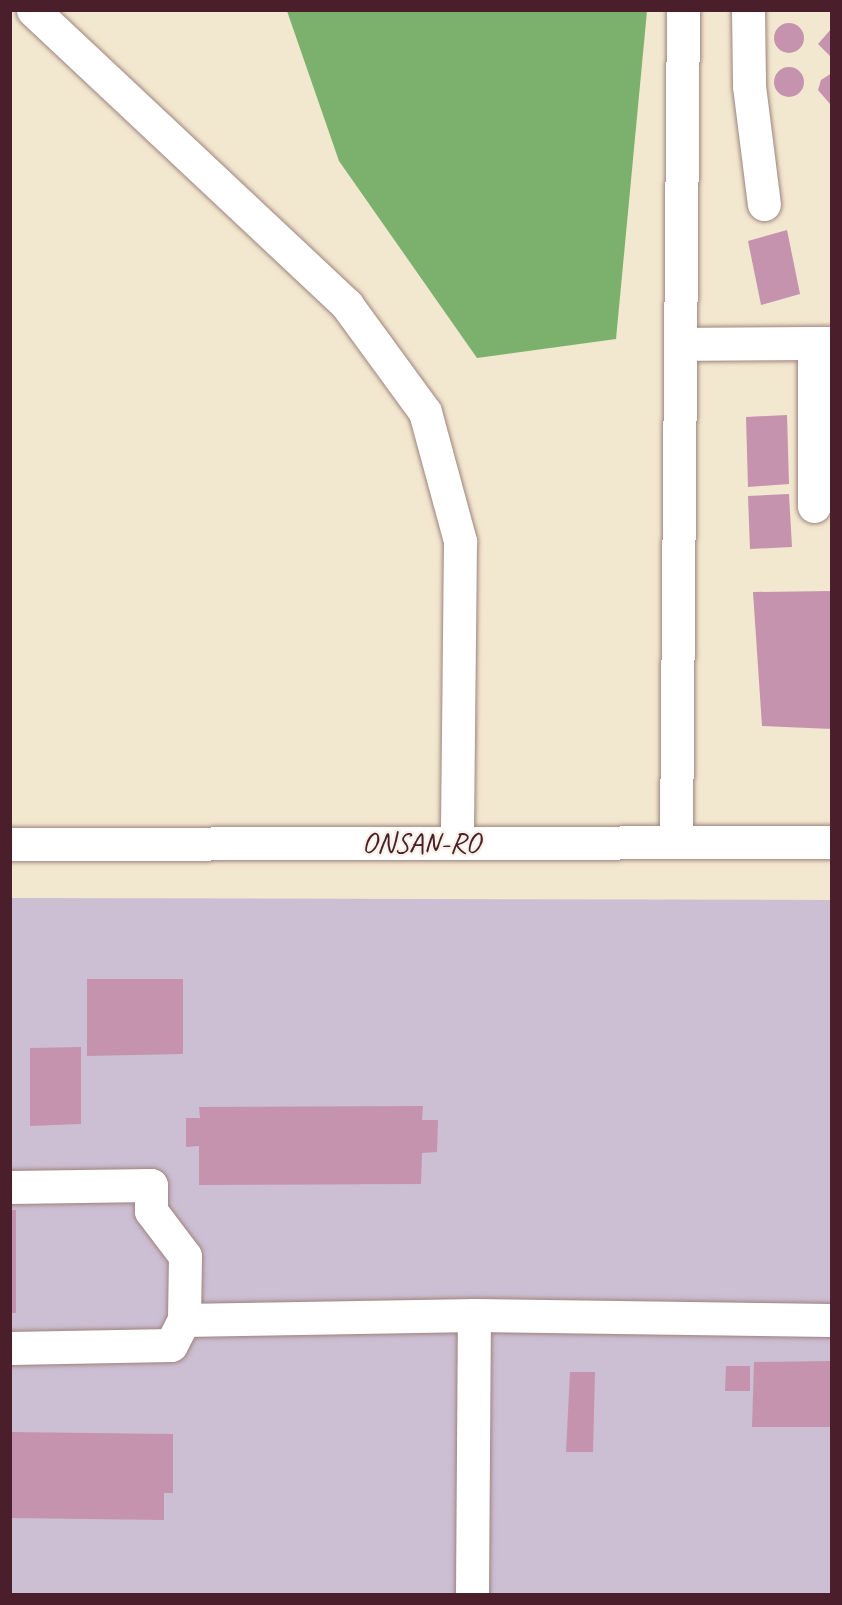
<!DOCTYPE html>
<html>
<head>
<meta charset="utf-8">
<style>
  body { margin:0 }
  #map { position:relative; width:842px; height:1605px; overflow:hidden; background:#f2e7cf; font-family:Caveat,sans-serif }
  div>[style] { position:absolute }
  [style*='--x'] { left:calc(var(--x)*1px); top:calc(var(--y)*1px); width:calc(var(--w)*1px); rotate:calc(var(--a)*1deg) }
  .industrial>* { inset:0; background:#ccbed3 }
  .forest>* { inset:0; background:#7cb16d }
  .building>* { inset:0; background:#c693af }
  .round { border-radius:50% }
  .roads { filter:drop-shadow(0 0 2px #9e837d) drop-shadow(0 0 2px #9e837d) }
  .minor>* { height:33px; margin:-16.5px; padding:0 16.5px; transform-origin:16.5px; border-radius:16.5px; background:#fff }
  span { translate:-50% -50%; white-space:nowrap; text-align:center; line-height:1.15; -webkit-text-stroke:5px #f7f3e8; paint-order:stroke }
  .street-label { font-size:30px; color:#4a1f2b }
  .frame { position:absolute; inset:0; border:12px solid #4a1f2b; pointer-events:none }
</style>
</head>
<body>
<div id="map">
  <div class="industrial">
    <i style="clip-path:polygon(11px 898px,831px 900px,831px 1594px,11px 1594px)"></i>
  </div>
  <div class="forest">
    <i style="clip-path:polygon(287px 11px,647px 11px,616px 339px,477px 358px,339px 161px)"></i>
  </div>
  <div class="building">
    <i class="round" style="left:774px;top:23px;width:30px;height:30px"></i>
    <i style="clip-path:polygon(832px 28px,832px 58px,818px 44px)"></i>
    <i class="round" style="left:774px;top:67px;width:30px;height:30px"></i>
    <i style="clip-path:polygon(832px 73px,832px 104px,830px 104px,818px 90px,821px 80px)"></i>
    <i style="clip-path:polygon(787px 230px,800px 294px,761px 305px,748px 241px)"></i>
    <i style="clip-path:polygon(787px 415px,789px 484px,748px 487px,746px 417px)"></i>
    <i style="clip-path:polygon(789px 494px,792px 547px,750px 549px,748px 496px)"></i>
    <i style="clip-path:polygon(832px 591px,832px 729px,762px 726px,753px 592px)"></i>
    <i style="clip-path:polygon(87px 979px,183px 979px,183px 1054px,87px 1056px)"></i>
    <i style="clip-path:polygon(81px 1047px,81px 1124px,30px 1126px,30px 1048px)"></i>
    <i style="clip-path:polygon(423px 1106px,422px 1120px,438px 1120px,437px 1152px,422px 1153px,421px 1184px,199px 1185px,199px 1146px,186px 1147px,186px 1118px,200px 1118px,199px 1107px)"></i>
    <i style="clip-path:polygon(10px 1210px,16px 1210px,16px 1313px,10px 1313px)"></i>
    <i style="clip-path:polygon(832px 1361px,832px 1427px,752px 1427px,754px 1362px)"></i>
    <i style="clip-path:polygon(726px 1366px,750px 1366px,750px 1391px,725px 1391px)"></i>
    <i style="clip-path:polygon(570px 1372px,595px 1372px,593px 1452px,566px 1452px)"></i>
    <i style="clip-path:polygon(10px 1432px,173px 1434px,173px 1493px,164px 1493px,164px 1520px,10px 1518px)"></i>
  </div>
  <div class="roads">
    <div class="minor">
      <i style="--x:33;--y:10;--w:431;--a:43.2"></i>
      <i style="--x:347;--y:305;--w:132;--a:53.9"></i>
      <i style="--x:425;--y:412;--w:134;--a:74.8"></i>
      <i style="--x:460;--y:541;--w:301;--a:90.6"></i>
      <i style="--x:748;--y:10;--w:76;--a:89.2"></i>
      <i style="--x:749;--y:86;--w:119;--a:82.8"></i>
      <i style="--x:814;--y:343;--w:163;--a:90"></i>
      <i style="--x:680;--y:344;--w:152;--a:-0.4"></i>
      <i style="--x:676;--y:840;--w:830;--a:-89.52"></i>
      <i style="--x:10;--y:844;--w:822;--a:-0.14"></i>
      <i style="--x:10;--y:1187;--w:141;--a:-0.8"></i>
      <i style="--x:151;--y:1185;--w:26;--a:90"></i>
      <i style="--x:151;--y:1211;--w:56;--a:52.9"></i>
      <i style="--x:185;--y:1256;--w:64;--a:90.9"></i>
      <i style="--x:184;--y:1320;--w:290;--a:-1"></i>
      <i style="--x:10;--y:1348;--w:161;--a:-1.1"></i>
      <i style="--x:171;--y:1345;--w:28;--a:-63"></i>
      <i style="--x:472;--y:1594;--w:279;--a:-89.6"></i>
      <i style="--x:474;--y:1315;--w:358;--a:0.8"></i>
    </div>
  </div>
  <div class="street-label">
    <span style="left:421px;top:842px">ONSAN-RO</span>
  </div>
  <div class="frame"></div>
</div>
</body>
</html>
